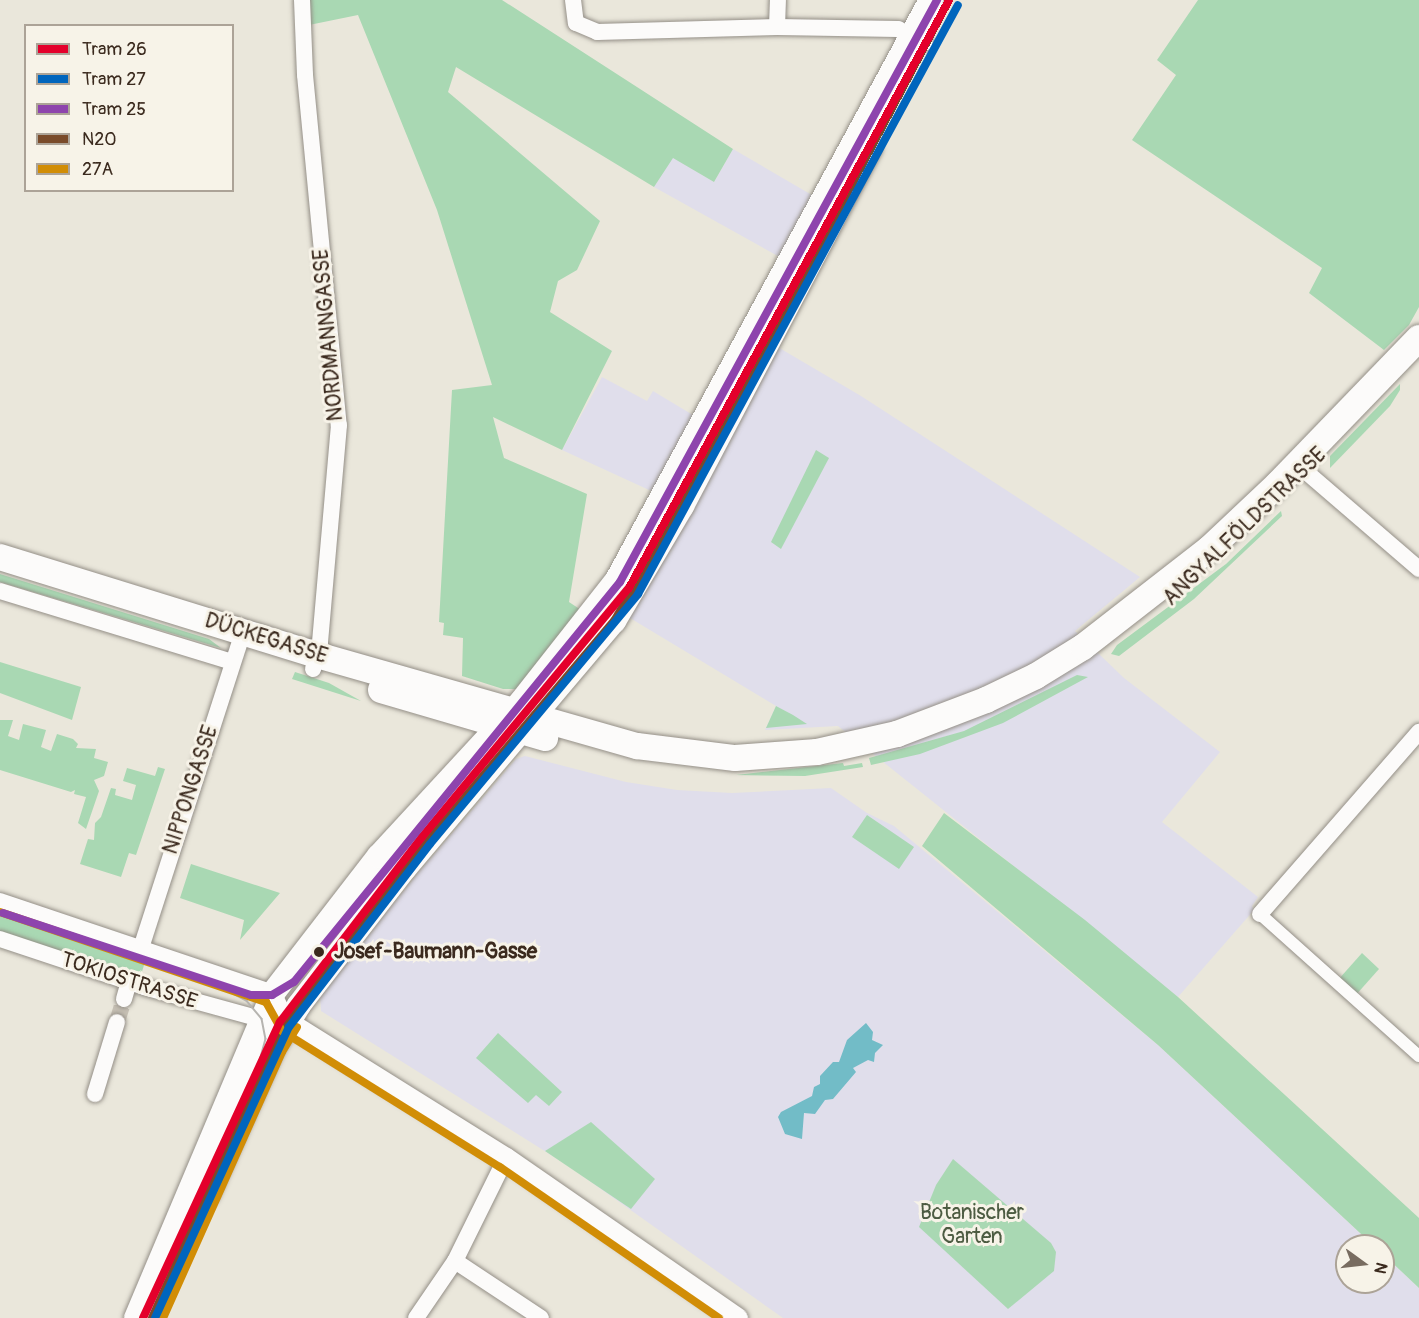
<!DOCTYPE html>
<html>
<head>
<meta charset="utf-8">
<style>
  body { margin:0 }
  #map { position:relative; width:1419px; height:1318px; overflow:hidden; background:#eae7db; font-family:Pangolin,sans-serif }
  div>[style] { position:absolute }
  [style*='--x'] { left:calc(var(--x)*1px); top:calc(var(--y)*1px); width:calc(var(--w)*1px); rotate:calc(var(--a)*1deg) }
  .built>* { inset:0; background:#e0deeb }
  .green>* { inset:0; background:#a9d8b3 }
  .water>* { inset:0; background:#72bcc7 }
  .minor-tunnel>* { height:16px; margin-top:-8px; transform-origin:0; background:repeating-linear-gradient(90deg,#c7c1b5 0 16px,transparent 0 24px) }
  .roads { filter:drop-shadow(0 0 2px #948f87) drop-shadow(0 0 2px #948f87) }
  .pedestrian>* { height:12px; margin:-6px; padding:0 6px; transform-origin:6px; border-radius:6px; background:#fcfbfa }
  .minor>* { height:16px; margin:-8px; padding:0 8px; transform-origin:8px; border-radius:8px; background:#fcfbfa }
  .tertiary>* { height:21px; margin:-10.5px; padding:0 10.5px; transform-origin:10.5px; border-radius:10.5px; background:#fcfbfa }
  .secondary>* { height:24px; margin:-12px; padding:0 12px; transform-origin:12px; border-radius:12px; background:#fcfbfa }
  .primary>* { height:26px; margin:-13px; padding:0 13px; transform-origin:13px; border-radius:13px; background:#fcfbfa }
  .tram>* { height:1.5px; margin:-0.75px; padding:0 0.75px; transform-origin:0.75px; border-radius:0.75px; background:#b6b4b0 }
  .bus-1>* { height:8px; margin:-4px; padding:0 4px; transform-origin:4px; border-radius:4px; background:#7a4b2a }
  .bus-2>* { height:8px; margin:-4px; padding:0 4px; transform-origin:4px; border-radius:4px; background:#d18d06 }
  .tram-1>* { height:8px; margin:-4px; padding:0 4px; transform-origin:4px; border-radius:4px; background:#e4002b }
  .tram-2>* { height:8px; margin:-4px; padding:0 4px; transform-origin:4px; border-radius:4px; background:#0065bd }
  .tram-3>* { height:8px; margin:-4px; padding:0 4px; transform-origin:4px; border-radius:4px; background:#8e44ad }
  .dots>* { width:16px; height:16px; translate:-50% -50%; box-sizing:border-box; border:3px solid #f7f3e8; border-radius:50% }
  span { translate:-50% -50%; white-space:nowrap; text-align:center; line-height:1.15; -webkit-text-stroke:6px #f7f3e8; paint-order:stroke }
  .street-label { font-size:21px; color:#3b2a1e }
  .stop-label { font-size:21px; color:#3b2a1e; font-weight:700 }
  .left { translate:0 -50%; text-align:left }
  .park-label { font-size:21px; color:#4c5b41 }
  .legend { position:absolute; left:24px; top:24px; width:210px; height:168px; box-sizing:border-box; background:#f7f3e8; border:2px solid #aca397; margin:0; padding:8px 10px; list-style:none; font-size:18px; color:#3b2a1e }
  .legend li { display:flex; align-items:center; gap:12px; height:30px }
  .legend b { width:30px; border:2px solid #aca397 }
  .north { position:absolute; left:1335px; top:1234px; width:60px; height:60px; box-sizing:border-box; background:#f7f3e8; border:2px solid #aca397; border-radius:50%; rotate:105deg; font-size:16px; font-weight:700; line-height:24px; text-align:center; color:#3b2a1e }
  .north::after { content:''; display:block; margin:auto; width:21px; height:27px; background:#786c60; clip-path:polygon(50% 0,100% 100%,50% 72%,0 100%) }
</style>
</head>
<body>
<div id="map">
  <div class="built">
    <i style="clip-path:polygon(733px 149px,817px 198px,785px 260px,654px 187px,673px 157px,714px 182px)"></i>
    <i style="clip-path:polygon(749px 330px,861px 396px,1140px 577px,1075px 631px,1124px 678px,1220px 752px,1162px 822px,1258px 897px,1252px 906px,1254px 910px,1178px 997px,838px 726px,765px 730px,776px 706px,620px 612px,673px 501px,562px 450px,602px 377px,647px 401px,653px 391px,698px 418px)"></i>
    <i style="clip-path:polygon(525px 756px,626px 782px,677px 790px,732px 793px,831px 788px,867px 813px,894px 826px,1158px 1045px,1374px 1246px,1347px 1246px,1347px 1282px,1383px 1282px,1383px 1254px,1419px 1288px,1419px 1318px,783px 1318px,567px 1165px,321px 1011px,320px 996px,418px 873px,516px 759px)"></i>
  </div>
  <div class="green">
    <i style="clip-path:polygon(308px 0,502px 0,733px 149px,714px 182px,673px 158px,654px 187px,456px 67px,448px 92px,600px 221px,577px 270px,558px 281px,550px 312px,612px 351px,562px 450px,493px 417px,504px 458px,587px 494px,569px 602px,581px 610px,521px 689px,503px 689px,462px 676px,463px 638px,443px 635px,444px 623px,439px 622px,452px 390px,492px 385px,437px 210px,358px 15px,309px 25px)"></i>
    <i style="clip-path:polygon(1198px 0,1419px 0,1419px 307px,1409px 325px,1384px 350px,1309px 293px,1322px 268px,1132px 140px,1176px 75px,1157px 60px)"></i>
    <i style="clip-path:polygon(1400px 384px,1400px 390px,1390px 406px,1330px 468px,1330px 456px)"></i>
    <i style="clip-path:polygon(816px 450px,829px 458px,781px 549px,771px 542px)"></i>
    <i style="clip-path:polygon(1281px 511px,1282px 516px,1194px 599px,1119px 656px,1111px 654px,1117px 645px,1226px 564px)"></i>
    <i style="clip-path:polygon(0 574px,209px 639px,221px 648px,0 582px)"></i>
    <i style="clip-path:polygon(0 662px,81px 687px,72px 720px,0 693px)"></i>
    <i style="clip-path:polygon(295px 672px,329px 683px,361px 701px,292px 679px)"></i>
    <i style="clip-path:polygon(1077px 675px,1088px 677px,1003px 723px,920px 754px,871px 765px,869px 758px,964px 731px)"></i>
    <i style="clip-path:polygon(776px 706px,793px 715px,807px 724px,766px 728px)"></i>
    <i style="clip-path:polygon(0 720px,13px 720px,8px 736px,19px 740px,23px 724px,46px 730px,41px 747px,51px 751px,57px 734px,73px 739px,78px 744px,76px 748px,96px 749px,94px 758px,108px 762px,104px 776px,94px 780px,99px 791px,86px 829px,78px 823px,86px 797px,74px 794px,75px 790px,71px 792px,0 770px)"></i>
    <i style="clip-path:polygon(843px 763px,844px 766px,862px 763px,863px 767px,805px 776px,736px 775px)"></i>
    <i style="clip-path:polygon(158px 767px,165px 769px,136px 855px,129px 853px,121px 877px,80px 864px,88px 839px,94px 840px,95px 823px,101px 817px,111px 788px,116px 789px,115px 795px,132px 800px,136px 785px,123px 781px,127px 768px,155px 776px)"></i>
    <i style="clip-path:polygon(944px 813px,1085px 920px,1178px 997px,1419px 1218px,1419px 1288px,1383px 1254px,1383px 1246px,1374px 1246px,1158px 1045px,922px 846px)"></i>
    <i style="clip-path:polygon(867px 815px,914px 847px,899px 869px,852px 837px)"></i>
    <i style="clip-path:polygon(191px 864px,280px 893px,240px 940px,244px 920px,180px 898px)"></i>
    <i style="clip-path:polygon(0 907px,153px 957px,145px 962px,140px 978px,0 932px)"></i>
    <i style="clip-path:polygon(1362px 953px,1379px 969px,1355px 996px,1338px 980px)"></i>
    <i style="clip-path:polygon(498px 1033px,562px 1092px,549px 1106px,536px 1095px,528px 1103px,476px 1058px)"></i>
    <i style="clip-path:polygon(591px 1122px,655px 1179px,631px 1209px,545px 1151px)"></i>
    <i style="clip-path:polygon(953px 1159px,1051px 1243px,1056px 1252px,1054px 1271px,1008px 1309px,919px 1227px,936px 1185px)"></i>
  </div>
  <div class="water">
    <i style="clip-path:polygon(866px 1023px,873px 1032px,872px 1040px,883px 1045px,875px 1053px,874px 1062px,868px 1060px,853px 1068px,856px 1072px,833px 1099px,825px 1100px,815px 1114px,804px 1113px,802px 1139px,785px 1134px,778px 1117px,781px 1112px,812px 1096px,814px 1087px,820px 1084px,820px 1076px,833px 1062px,839px 1062px,847px 1040px)"></i>
  </div>
  <div class="minor-tunnel">
    <i style="--x:117;--y:1022;--w:24;--a:-73"></i>
  </div>
  <div class="roads">
    <div class="pedestrian">
      <i style="--x:1260;--y:914;--w:213;--a:41.8"></i>
    </div>
    <div class="minor">
      <i style="--x:302;--y:0;--w:75;--a:87.7"></i>
      <i style="--x:305;--y:75;--w:352;--a:84.5"></i>
      <i style="--x:339;--y:425;--w:219;--a:95"></i>
      <i style="--x:320;--y:643;--w:27;--a:105"></i>
      <i style="--x:573;--y:0;--w:23;--a:83"></i>
      <i style="--x:576;--y:23;--w:23;--a:23"></i>
      <i style="--x:597;--y:32;--w:180;--a:-1.6"></i>
      <i style="--x:777;--y:27;--w:121;--a:0.9"></i>
      <i style="--x:898;--y:29;--w:30;--a:27"></i>
      <i style="--x:777;--y:27;--w:27;--a:-88"></i>
      <i style="--x:1297;--y:464;--w:161;--a:40.7"></i>
      <i style="--x:0;--y:591;--w:243;--a:17"></i>
      <i style="--x:0;--y:901;--w:288;--a:18.6"></i>
      <i style="--x:273;--y:993;--w:33;--a:63"></i>
      <i style="--x:1260;--y:914;--w:242;--a:-48.9"></i>
      <i style="--x:0;--y:939;--w:152;--a:18.4"></i>
      <i style="--x:144;--y:987;--w:132;--a:15.4"></i>
      <i style="--x:141;--y:948;--w:332;--a:-72.1"></i>
      <i style="--x:124;--y:999;--w:18;--a:-74"></i>
      <i style="--x:95;--y:1094;--w:75;--a:-73"></i>
      <i style="--x:455;--y:1261;--w:103;--a:33.5"></i>
      <i style="--x:416;--y:1318;--w:69;--a:-55.6"></i>
      <i style="--x:455;--y:1261;--w:115;--a:-63.7"></i>
    </div>
    <div class="tertiary">
      <i style="--x:288;--y:1022;--w:257;--a:32"></i>
      <i style="--x:506;--y:1158;--w:281;--a:34.7"></i>
    </div>
    <div class="secondary">
      <i style="--x:207;--y:1194;--w:161;--a:-65.8"></i>
      <i style="--x:273;--y:1047;--w:49;--a:-58.2"></i>
      <i style="--x:299;--y:1005;--w:173;--a:-52.3"></i>
      <i style="--x:405;--y:868;--w:324;--a:-49.8"></i>
      <i style="--x:614;--y:621;--w:134;--a:-59.4"></i>
      <i style="--x:682;--y:506;--w:404;--a:-62.3"></i>
      <i style="--x:136;--y:1318;--w:353;--a:-67.1"></i>
      <i style="--x:273;--y:993;--w:173;--a:-52.3"></i>
      <i style="--x:379;--y:856;--w:209;--a:-47.3"></i>
      <i style="--x:521;--y:702;--w:155;--a:-51.8"></i>
      <i style="--x:617;--y:580;--w:660;--a:-61.57"></i>
    </div>
    <div class="primary">
      <i style="--x:0;--y:557;--w:332;--a:17.2"></i>
      <i style="--x:317;--y:655;--w:333;--a:15.9"></i>
      <i style="--x:637;--y:746;--w:99;--a:7"></i>
      <i style="--x:735;--y:758;--w:82;--a:-4.2"></i>
      <i style="--x:817;--y:752;--w:82;--a:-12.7"></i>
      <i style="--x:897;--y:734;--w:95;--a:-20.9"></i>
      <i style="--x:986;--y:700;--w:55;--a:-25.6"></i>
      <i style="--x:1036;--y:676;--w:55;--a:-31.7"></i>
      <i style="--x:1083;--y:647;--w:160;--a:-37.9"></i>
      <i style="--x:1209;--y:549;--w:95;--a:-43.3"></i>
      <i style="--x:1278;--y:484;--w:203;--a:-46"></i>
      <i style="--x:381;--y:690;--w:171;--a:16.3"></i>
    </div>
  </div>
  <div class="tram">
    <i style="--x:232;--y:993;--w:17;--a:28"></i>
    <i style="--x:247;--y:1001;--w:23;--a:50"></i>
    <i style="--x:262;--y:1019;--w:20;--a:79"></i>
    <i style="--x:266;--y:1039;--w:24;--a:105"></i>
  </div>
  <div class="bus-1">
    <i style="--x:152;--y:1318;--w:297;--a:-65.9"></i>
    <i style="--x:273;--y:1047;--w:29;--a:-59"></i>
    <i style="--x:288;--y:1022;--w:193;--a:-52.8"></i>
    <i style="--x:405;--y:868;--w:324;--a:-49.8"></i>
    <i style="--x:614;--y:621;--w:134;--a:-59.4"></i>
    <i style="--x:682;--y:506;--w:572;--a:-62.18"></i>
  </div>
  <div class="bus-2">
    <i style="--x:0;--y:912;--w:281;--a:18.7"></i>
    <i style="--x:266;--y:1002;--w:33;--a:61"></i>
    <i style="--x:282;--y:1031;--w:257;--a:32"></i>
    <i style="--x:500;--y:1167;--w:266;--a:34.6"></i>
    <i style="--x:163;--y:1318;--w:291;--a:-65.9"></i>
    <i style="--x:282;--y:1052;--w:29;--a:-59"></i>
  </div>
  <div class="tram-1">
    <i style="--x:143;--y:1318;--w:326;--a:-65.2"></i>
    <i style="--x:280;--y:1022;--w:233;--a:-52.5"></i>
    <i style="--x:422;--y:837;--w:324;--a:-50.3"></i>
    <i style="--x:629;--y:588;--w:669;--a:-61.44"></i>
  </div>
  <div class="tram-2">
    <i style="--x:155;--y:1318;--w:320;--a:-65.3"></i>
    <i style="--x:289;--y:1027;--w:231;--a:-52.4"></i>
    <i style="--x:430;--y:844;--w:325;--a:-50.2"></i>
    <i style="--x:638;--y:594;--w:670;--a:-61.49"></i>
  </div>
  <div class="tram-3">
    <i style="--x:3;--y:913;--w:261;--a:18.3"></i>
    <i style="--x:251;--y:995;--w:21;--a:0"></i>
    <i style="--x:272;--y:995;--w:26;--a:-31"></i>
    <i style="--x:294;--y:982;--w:516;--a:-50.82"></i>
    <i style="--x:620;--y:582;--w:663;--a:-61.42"></i>
  </div>
  <div class="dots">
    <i style="left:319px;top:952px;background:#3b2a1e"></i>
  </div>
  <div class="street-label">
    <span style="left:329px;top:335px;rotate:-95deg">NORDMANNGASSE</span>
    <span style="left:1245px;top:527px;rotate:-44deg">ANGYALFÖLDSTRASSE</span>
    <span style="left:266px;top:639px;rotate:17deg">DÜCKEGASSE</span>
    <span style="left:191px;top:790px;rotate:-72deg">NIPPONGASSE</span>
    <span style="left:129px;top:981px;rotate:18deg">TOKIOSTRASSE</span>
  </div>
  <div class="stop-label">
    <span class="left" style="left:334px;top:952px">Josef-Baumann-Gasse</span>
  </div>
  <div class="park-label">
    <span style="left:972px;top:1225px">Botanischer<br>Garten</span>
  </div>
  <ul class="legend">
  <li><b style="height:8px;background:#e4002b"></b>Tram 26</li>
  <li><b style="height:8px;background:#0065bd"></b>Tram 27</li>
  <li><b style="height:8px;background:#8e44ad"></b>Tram 25</li>
  <li><b style="height:8px;background:#7a4b2a"></b>N20</li>
  <li><b style="height:8px;background:#d18d06"></b>27A</li>
  </ul>
  <div class="north">N</div>
</div>
</body>
</html>
